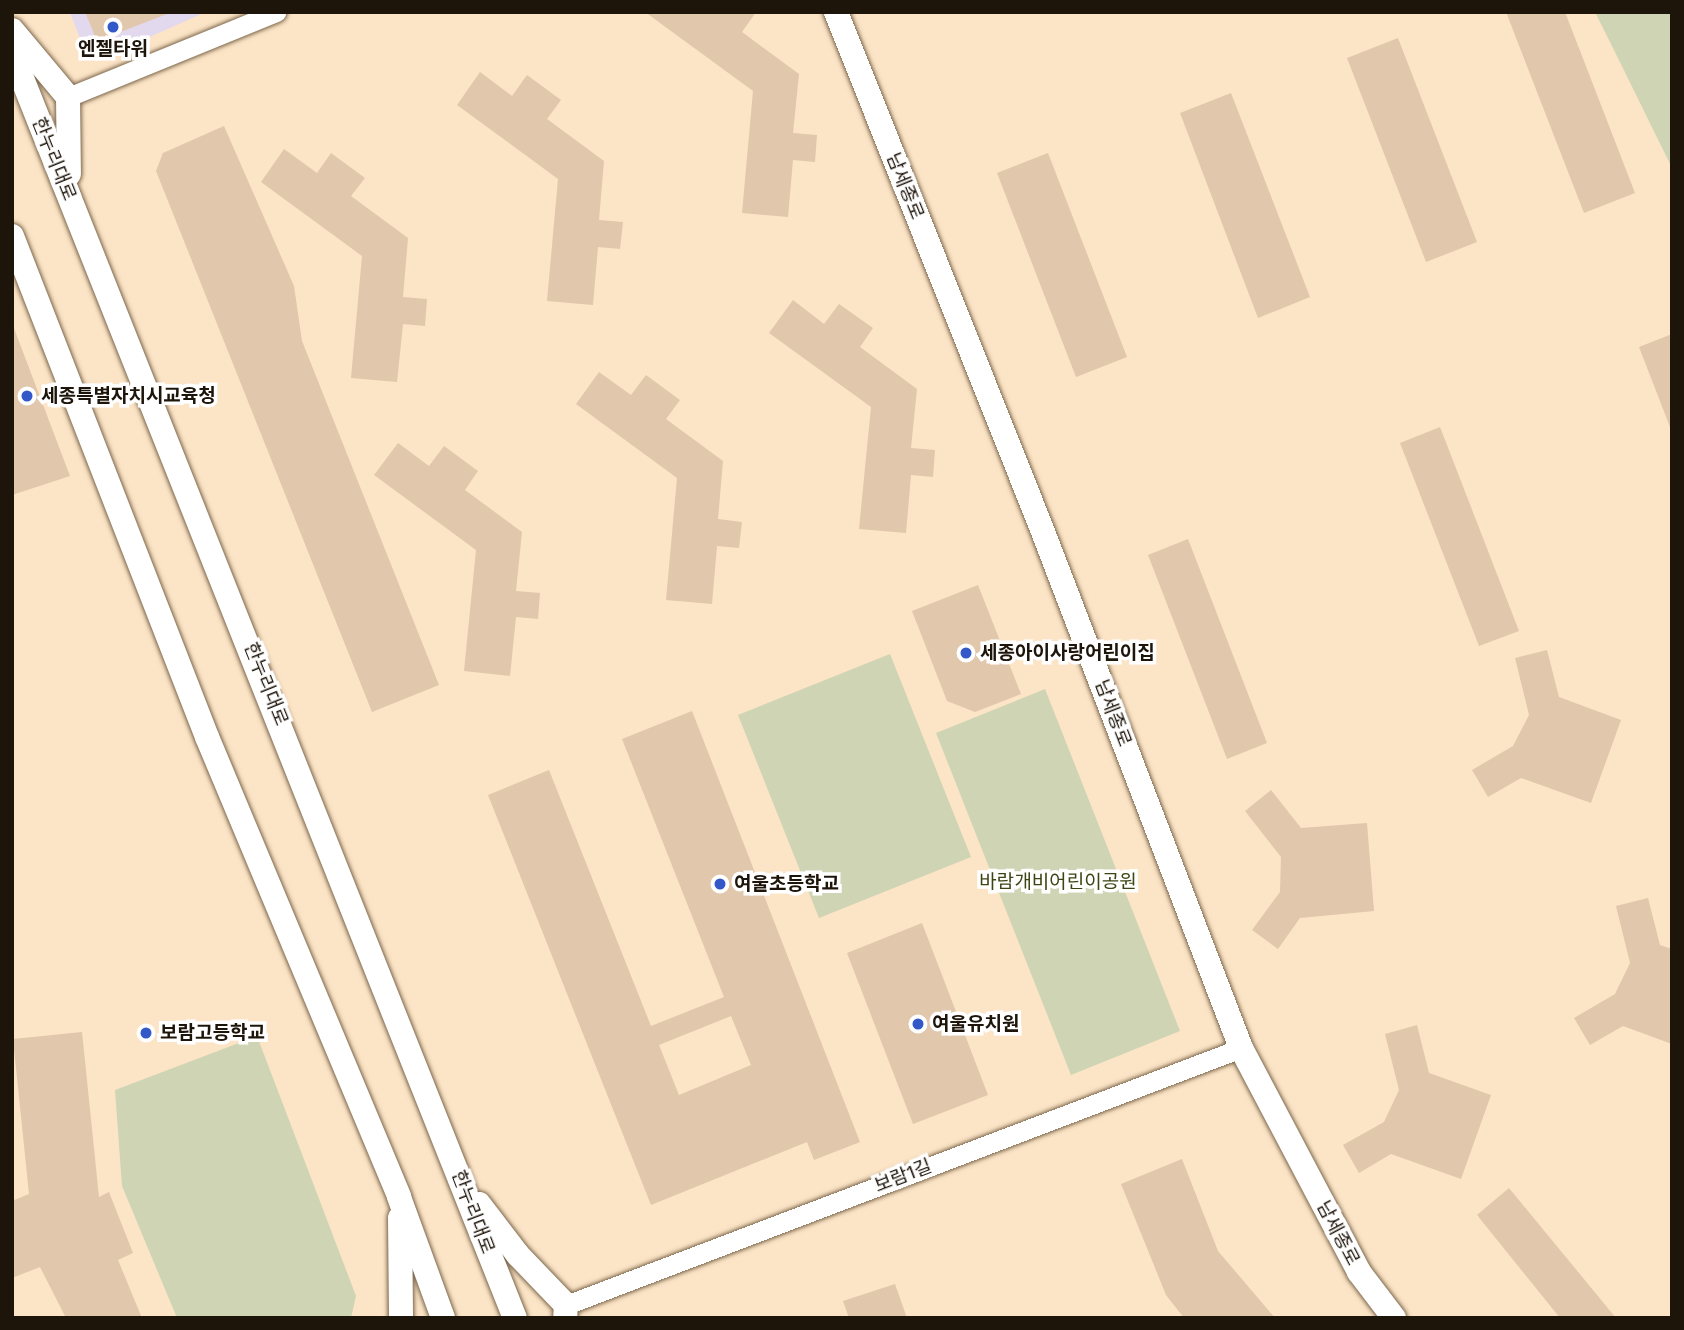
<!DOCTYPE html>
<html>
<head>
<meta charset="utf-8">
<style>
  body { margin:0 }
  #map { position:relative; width:1684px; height:1330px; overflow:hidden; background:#fce4c6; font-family:"Fira Sans Condensed","Noto Sans KR",sans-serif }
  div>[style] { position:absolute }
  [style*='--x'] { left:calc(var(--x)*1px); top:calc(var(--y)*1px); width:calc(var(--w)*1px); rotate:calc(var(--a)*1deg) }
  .commercial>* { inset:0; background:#e3d9ee }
  .green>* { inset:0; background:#cfd5b4 }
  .building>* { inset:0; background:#e1c7ab }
  .roads { filter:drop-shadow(0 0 2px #7c674c) drop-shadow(0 0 2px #7c674c) }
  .minor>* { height:19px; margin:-9.5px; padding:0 9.5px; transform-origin:9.5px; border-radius:9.5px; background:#fff }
  .tertiary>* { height:24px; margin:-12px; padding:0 12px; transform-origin:12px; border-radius:12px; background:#fff }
  .dots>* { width:19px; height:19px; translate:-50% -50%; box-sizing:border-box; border:4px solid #fff; border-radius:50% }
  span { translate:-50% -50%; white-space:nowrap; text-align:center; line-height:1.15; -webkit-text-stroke:7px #fff; paint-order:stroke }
  .poi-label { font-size:19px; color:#1d140a; font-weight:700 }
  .left { translate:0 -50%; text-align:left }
  .street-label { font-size:19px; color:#1d140a }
  .park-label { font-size:19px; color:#3d4312 }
  .frame { position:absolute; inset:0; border:14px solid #1d140a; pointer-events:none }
</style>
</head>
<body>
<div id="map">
  <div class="commercial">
    <i style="clip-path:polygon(70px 12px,206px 12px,100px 59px,86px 55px)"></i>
  </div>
  <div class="green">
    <i style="clip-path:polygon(1595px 12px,1672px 12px,1672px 168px,1612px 46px)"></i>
    <i style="clip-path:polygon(890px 654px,971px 857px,819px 918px,738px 715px)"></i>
    <i style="clip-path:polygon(1045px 689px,1180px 1031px,1071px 1075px,936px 733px)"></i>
    <i style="clip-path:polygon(257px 1036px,356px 1296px,351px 1318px,177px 1318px,122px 1186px,115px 1090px)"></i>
  </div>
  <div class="building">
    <i style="clip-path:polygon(85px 12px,167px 12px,167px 14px,97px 41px)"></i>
    <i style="clip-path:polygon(645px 12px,756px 12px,742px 32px,799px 74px,793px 133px,817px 135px,815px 162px,793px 160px,788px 217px,742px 213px,753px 91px)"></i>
    <i style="clip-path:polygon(1506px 12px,1565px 12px,1635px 193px,1584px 213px)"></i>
    <i style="clip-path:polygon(1398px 38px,1477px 242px,1426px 262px,1347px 58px)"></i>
    <i style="clip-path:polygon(480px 72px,512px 96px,527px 75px,561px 100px,547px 119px,604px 161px,599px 220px,623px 222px,620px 249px,598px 247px,593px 305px,547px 301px,558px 179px,457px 105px)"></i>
    <i style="clip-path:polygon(1231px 93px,1310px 297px,1258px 318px,1180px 113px)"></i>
    <i style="clip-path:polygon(224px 126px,294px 286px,302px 341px,439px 685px,372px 712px,156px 171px,163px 153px)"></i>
    <i style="clip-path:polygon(284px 149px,317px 173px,331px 153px,365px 178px,351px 196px,408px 238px,403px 297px,427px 299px,425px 326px,403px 324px,397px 382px,351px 378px,362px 256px,261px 182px)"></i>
    <i style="clip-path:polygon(1048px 153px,1127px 357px,1076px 377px,997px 173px)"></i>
    <i style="clip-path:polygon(793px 300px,824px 324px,839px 304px,873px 328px,860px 347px,917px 389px,911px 448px,935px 450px,933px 477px,911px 475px,906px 533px,859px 529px,871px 407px,769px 333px)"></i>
    <i style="clip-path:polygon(12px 323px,70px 476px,12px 495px)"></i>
    <i style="clip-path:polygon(1672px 334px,1672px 426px,1670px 427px,1639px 347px)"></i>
    <i style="clip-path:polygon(599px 372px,631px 395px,646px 375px,680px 400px,666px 419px,723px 461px,718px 519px,742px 522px,739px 548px,717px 546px,712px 604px,666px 600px,677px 478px,576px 404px)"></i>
    <i style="clip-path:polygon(1440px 427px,1519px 631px,1479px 646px,1400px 443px)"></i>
    <i style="clip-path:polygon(398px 443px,429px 466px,444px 446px,478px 471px,465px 490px,522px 532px,516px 591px,540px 593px,538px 619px,516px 617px,510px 676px,464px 671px,476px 550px,374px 475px)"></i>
    <i style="clip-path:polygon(1188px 539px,1267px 743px,1227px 759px,1148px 555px)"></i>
    <i style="clip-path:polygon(978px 585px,1021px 694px,975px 712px,947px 701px,912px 611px)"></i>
    <i style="clip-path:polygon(1547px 650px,1559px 697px,1621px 720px,1591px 803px,1521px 778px,1488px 797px,1472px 770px,1513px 746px,1529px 715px,1515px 658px)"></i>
    <i style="clip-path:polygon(evenodd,692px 711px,860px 1142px,814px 1160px,807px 1142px,651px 1205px,488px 795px,549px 770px,651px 1026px,724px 997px,622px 739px,692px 711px,731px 1016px,751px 1065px,679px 1095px,659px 1045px,731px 1016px)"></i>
    <i style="clip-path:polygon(1271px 790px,1301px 828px,1367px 823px,1374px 911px,1300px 918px,1278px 949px,1252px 930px,1280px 892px,1281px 857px,1245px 811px)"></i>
    <i style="clip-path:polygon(1648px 898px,1660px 945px,1672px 949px,1672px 1044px,1623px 1026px,1590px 1045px,1574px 1018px,1615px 994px,1630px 963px,1616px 906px)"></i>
    <i style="clip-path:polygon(922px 923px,988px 1095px,913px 1124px,847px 953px)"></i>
    <i style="clip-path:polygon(1417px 1025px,1429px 1073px,1491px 1095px,1461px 1179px,1391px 1154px,1359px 1173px,1343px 1145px,1384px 1122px,1399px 1090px,1385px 1034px)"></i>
    <i style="clip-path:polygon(82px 1032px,99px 1197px,109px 1192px,133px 1253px,118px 1260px,142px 1318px,66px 1318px,40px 1267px,12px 1278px,12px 1201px,29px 1194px,13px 1039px)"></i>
    <i style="clip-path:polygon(1182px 1159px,1218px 1251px,1275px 1318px,1184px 1318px,1166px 1295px,1121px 1184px)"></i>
    <i style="clip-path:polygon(1509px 1188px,1616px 1318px,1560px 1318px,1477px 1215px)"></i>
    <i style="clip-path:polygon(895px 1284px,907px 1318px,849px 1318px,843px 1301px)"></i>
  </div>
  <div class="roads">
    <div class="minor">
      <i style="--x:68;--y:97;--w:225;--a:-22.2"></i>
      <i style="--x:566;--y:1305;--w:722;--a:-20.84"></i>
    </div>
    <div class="tertiary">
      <i style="--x:836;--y:12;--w:551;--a:68.28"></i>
      <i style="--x:1040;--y:524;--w:561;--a:69.01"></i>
      <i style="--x:1241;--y:1048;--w:253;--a:62.2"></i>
      <i style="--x:1359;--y:1272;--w:58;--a:52.7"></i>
      <i style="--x:12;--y:30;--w:87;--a:50.1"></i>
      <i style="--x:68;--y:97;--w:77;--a:89.3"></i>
      <i style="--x:12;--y:53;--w:1361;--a:68.32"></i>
      <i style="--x:12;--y:236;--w:538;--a:68.73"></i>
      <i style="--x:207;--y:737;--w:498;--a:67.3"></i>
      <i style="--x:399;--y:1197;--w:129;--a:70"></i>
      <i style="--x:479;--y:1204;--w:64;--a:52.6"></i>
      <i style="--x:518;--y:1255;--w:69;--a:46.2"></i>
      <i style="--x:566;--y:1305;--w:13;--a:94"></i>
      <i style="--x:400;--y:1218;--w:100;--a:89.4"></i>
    </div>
  </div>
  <div class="dots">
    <i style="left:113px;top:27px;background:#3358c8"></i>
    <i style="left:27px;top:396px;background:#3358c8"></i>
    <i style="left:966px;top:653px;background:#3358c8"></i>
    <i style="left:720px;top:884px;background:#3358c8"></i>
    <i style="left:918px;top:1024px;background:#3358c8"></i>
    <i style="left:146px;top:1033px;background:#3358c8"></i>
  </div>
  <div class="poi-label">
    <span style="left:113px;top:49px">엔젤타워</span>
    <span class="left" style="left:41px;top:396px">세종특별자치시교육청</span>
    <span class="left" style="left:980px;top:653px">세종아이사랑어린이집</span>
    <span class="left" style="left:734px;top:884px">여울초등학교</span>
    <span class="left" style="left:932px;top:1024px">여울유치원</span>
    <span class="left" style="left:160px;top:1033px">보람고등학교</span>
  </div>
  <div class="street-label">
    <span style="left:54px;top:159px;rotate:68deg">한누리대로</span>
    <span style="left:905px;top:186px;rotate:68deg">남세종로</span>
    <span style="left:266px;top:684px;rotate:68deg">한누리대로</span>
    <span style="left:1113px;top:713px;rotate:69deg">남세종로</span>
    <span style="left:903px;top:1176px;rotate:-21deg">보람1길</span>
    <span style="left:473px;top:1212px;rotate:69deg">한누리대로</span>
    <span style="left:1338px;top:1233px;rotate:62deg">남세종로</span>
  </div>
  <div class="park-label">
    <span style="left:1058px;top:882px">바람개비어린이공원</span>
  </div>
  <div class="frame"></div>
</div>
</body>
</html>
